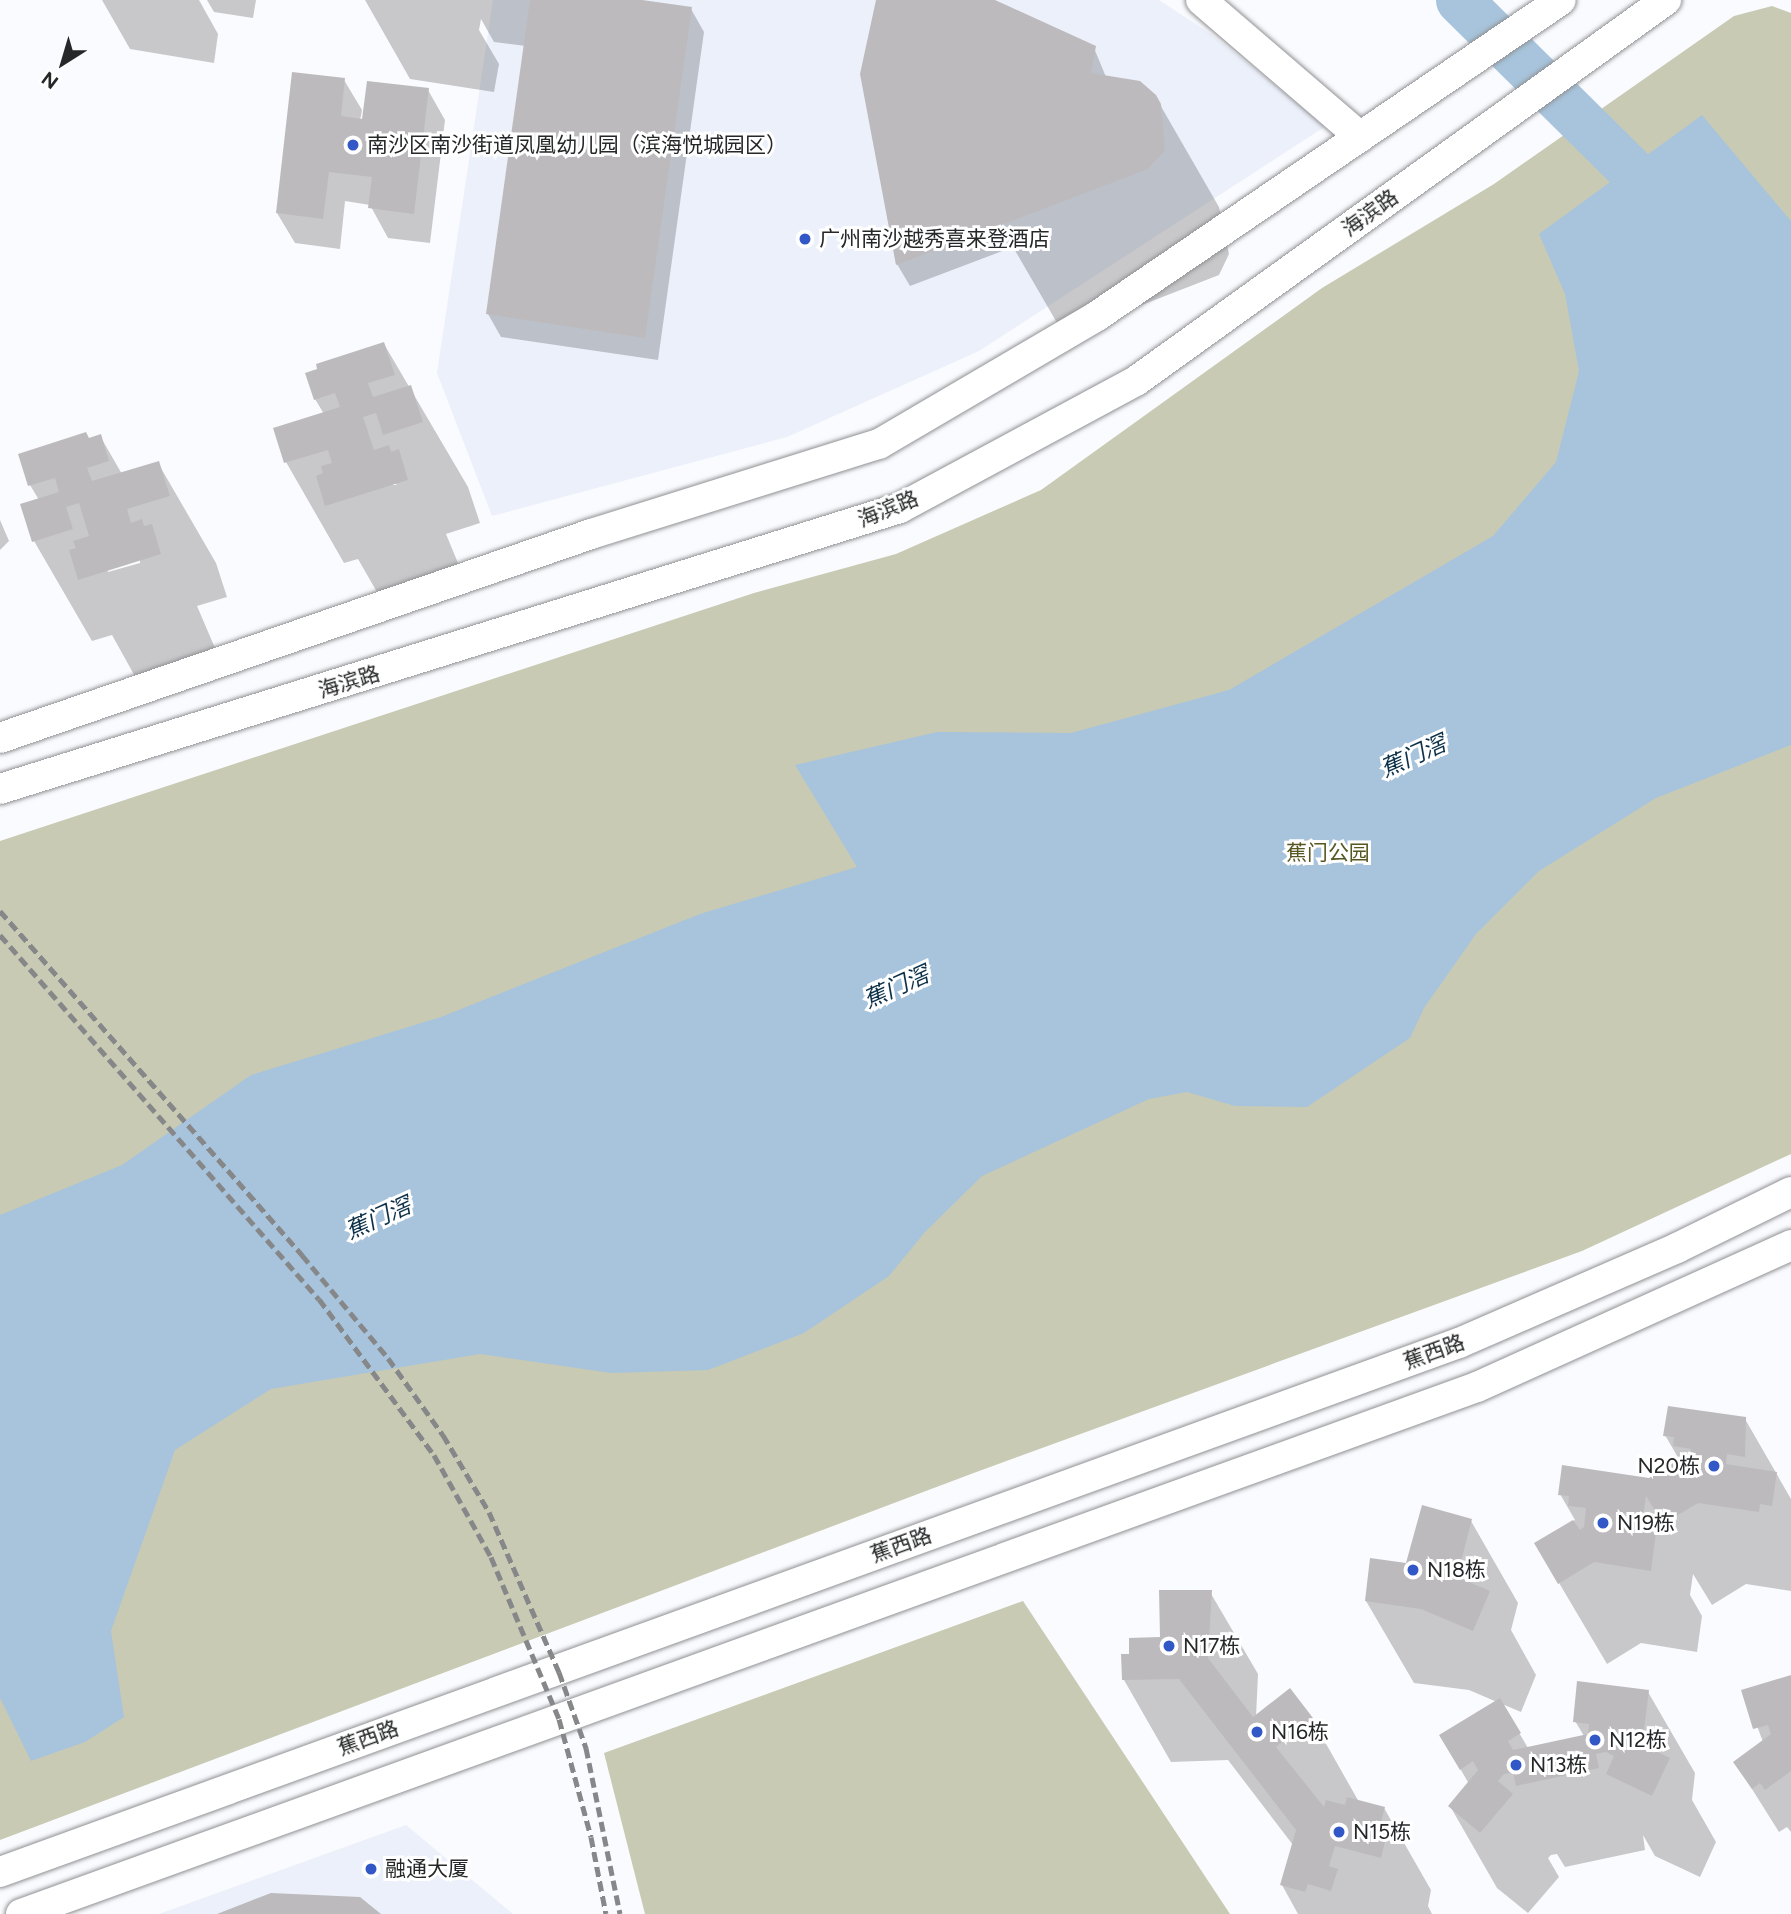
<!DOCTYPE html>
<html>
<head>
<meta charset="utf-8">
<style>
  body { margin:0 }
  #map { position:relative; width:1791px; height:1914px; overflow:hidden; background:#fafbfe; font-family:Figtree,"Noto Sans SC",sans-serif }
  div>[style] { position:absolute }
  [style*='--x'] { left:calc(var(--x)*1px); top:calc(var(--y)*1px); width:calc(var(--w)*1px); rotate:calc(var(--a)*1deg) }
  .built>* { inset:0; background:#ecf0fa }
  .green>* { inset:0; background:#c8cab4 }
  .water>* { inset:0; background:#a7c4dc }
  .shadow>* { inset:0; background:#0003 }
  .river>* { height:47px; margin:-23.5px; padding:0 23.5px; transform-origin:23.5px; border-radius:23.5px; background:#a7c4dc }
  .building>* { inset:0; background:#bcbabd }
  .roads { filter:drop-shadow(0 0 2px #909194) drop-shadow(0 0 2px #909194) }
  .minor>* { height:30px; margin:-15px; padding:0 15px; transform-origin:15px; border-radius:15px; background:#fff }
  .rail>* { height:5px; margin-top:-2.5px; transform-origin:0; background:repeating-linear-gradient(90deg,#868789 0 10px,transparent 0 15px) }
  .dots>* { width:19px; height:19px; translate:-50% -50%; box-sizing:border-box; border:4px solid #fff; border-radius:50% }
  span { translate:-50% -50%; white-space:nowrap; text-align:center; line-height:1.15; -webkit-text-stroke:6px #fff; paint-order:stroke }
  .poi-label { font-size:21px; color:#262728 }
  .left { translate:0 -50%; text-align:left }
  .right { translate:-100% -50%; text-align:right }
  .street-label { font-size:21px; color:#262728 }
  .park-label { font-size:21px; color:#565721 }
  .water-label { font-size:23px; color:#0b3048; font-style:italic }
  .north { position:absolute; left:28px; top:28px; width:70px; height:70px; -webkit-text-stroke:5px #fff; paint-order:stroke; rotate:217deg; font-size:19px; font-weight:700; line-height:28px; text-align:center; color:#262728 }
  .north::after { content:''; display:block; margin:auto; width:24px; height:32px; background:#262728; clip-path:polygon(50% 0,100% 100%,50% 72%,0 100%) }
</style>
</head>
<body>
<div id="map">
  <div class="built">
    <i style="clip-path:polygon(493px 0,1159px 0,1211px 34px,1326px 126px,979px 351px,787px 437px,492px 516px,437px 373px)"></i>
    <i style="clip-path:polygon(406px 1825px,513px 1914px,159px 1914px)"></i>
  </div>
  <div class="green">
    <i style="clip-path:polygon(1772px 6px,1791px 13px,1791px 1154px,1582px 1251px,971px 1474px,0 1840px,0 841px,754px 593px,896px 554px,1041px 490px,1322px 288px,1494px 184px,1734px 16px)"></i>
    <i style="clip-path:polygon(1023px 1601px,1230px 1914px,645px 1914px,604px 1753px)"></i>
  </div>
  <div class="water">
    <i style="clip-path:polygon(1702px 115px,1791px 221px,1791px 745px,1656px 798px,1539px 871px,1476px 934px,1424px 1008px,1410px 1038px,1307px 1107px,1235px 1106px,1187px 1092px,1149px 1099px,982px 1176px,925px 1232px,889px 1276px,804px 1333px,708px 1370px,611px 1373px,480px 1354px,271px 1389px,175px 1450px,111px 1631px,124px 1717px,85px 1742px,31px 1761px,0 1698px,0 1215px,122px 1165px,251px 1075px,441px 1017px,700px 914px,857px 867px,795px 765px,937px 732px,1071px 733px,1229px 690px,1493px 536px,1556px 462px,1579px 371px,1565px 294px,1539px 234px)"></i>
  </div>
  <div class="shadow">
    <i style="clip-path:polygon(102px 0,199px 0,218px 34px,214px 63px,130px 49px)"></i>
    <i style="clip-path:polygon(207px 0,256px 0,253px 18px,214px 12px)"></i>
    <i style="clip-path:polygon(365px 0,630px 0,691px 9px,704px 32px,658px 360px,501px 337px,488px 314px,526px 46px,494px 42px,481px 19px,479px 30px,499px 64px,494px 92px,410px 79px)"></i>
    <i style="clip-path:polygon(878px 0,991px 0,1094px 48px,1106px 77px,1155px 96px,1219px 207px,1229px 254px,1219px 275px,1075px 331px,1060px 328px,1013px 247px,910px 286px,897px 264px)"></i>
    <i style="clip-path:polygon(344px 80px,362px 110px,360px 121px,428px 90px,445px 120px,430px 243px,388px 238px,370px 205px,345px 201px,340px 249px,295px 243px,277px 213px)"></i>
    <i style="clip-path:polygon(evenodd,384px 344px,468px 487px,480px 523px,446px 534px,465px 580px,385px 606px,358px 559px,344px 563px,286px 462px,324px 414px,315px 399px,384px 344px,394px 482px,397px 485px,386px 485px,394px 482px)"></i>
    <i style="clip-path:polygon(evenodd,100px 436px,122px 474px,158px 463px,216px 563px,227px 597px,197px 606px,218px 655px,137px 680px,112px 635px,92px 641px,34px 541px,39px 500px,30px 485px,100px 436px,140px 559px,140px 563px,108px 572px,107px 569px,140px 559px)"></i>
    <i style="clip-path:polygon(0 520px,9px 541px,0 550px)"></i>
    <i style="clip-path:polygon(1745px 1419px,1791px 1499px,1791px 1591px,1746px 1584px,1712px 1605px,1693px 1574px,1690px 1595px,1702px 1616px,1697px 1652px,1641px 1643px,1607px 1664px,1536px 1544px,1575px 1520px,1560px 1494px,1649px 1480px,1680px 1461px,1665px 1435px)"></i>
    <i style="clip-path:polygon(1471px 1521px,1518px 1603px,1511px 1630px,1536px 1675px,1521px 1712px,1502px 1704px,1528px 1748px,1584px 1736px,1575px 1721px,1648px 1692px,1695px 1773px,1692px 1800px,1716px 1842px,1700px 1877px,1655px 1856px,1643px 1835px,1645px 1850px,1565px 1867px,1557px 1854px,1551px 1855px,1548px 1858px,1559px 1877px,1528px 1913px,1497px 1888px,1450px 1806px,1469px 1784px,1441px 1735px,1497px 1702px,1469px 1690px,1414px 1683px,1366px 1601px)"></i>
    <i style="clip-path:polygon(1210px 1592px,1258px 1674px,1256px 1717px,1312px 1719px,1359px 1802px,1384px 1808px,1431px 1890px,1428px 1906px,1432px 1914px,1298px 1914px,1282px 1885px,1293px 1845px,1228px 1760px,1171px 1762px,1124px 1680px,1131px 1656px,1161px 1639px)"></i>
    <i style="clip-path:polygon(1791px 1677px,1791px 1832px,1787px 1827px,1779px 1832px,1735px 1762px,1763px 1742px,1744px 1691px)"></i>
  </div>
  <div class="river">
    <i style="--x:1459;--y:0;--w:239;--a:44.7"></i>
  </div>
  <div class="building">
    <i style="clip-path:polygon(530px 0,642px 0,692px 7px,645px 338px,486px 314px)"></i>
    <i style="clip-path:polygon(876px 0,995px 0,1096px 46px,1091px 73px,1140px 81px,1156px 95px,1161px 104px,1165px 150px,1148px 169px,896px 265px,860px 74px)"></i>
    <i style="clip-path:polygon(292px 72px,345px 78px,341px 116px,362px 119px,367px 81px,429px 88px,414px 214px,368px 208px,372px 177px,329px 172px,323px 219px,276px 213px)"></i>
    <i style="clip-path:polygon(384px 342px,395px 375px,368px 383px,373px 397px,411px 385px,423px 422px,383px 435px,376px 413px,363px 417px,374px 450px,389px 445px,391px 452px,399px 449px,408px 480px,325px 506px,316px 476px,323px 473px,321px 466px,332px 463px,328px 450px,284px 463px,273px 428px,340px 407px,335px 393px,314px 400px,305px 373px,317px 369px,316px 364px)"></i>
    <i style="clip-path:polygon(86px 432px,89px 438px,101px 434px,109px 461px,87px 468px,92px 481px,159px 461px,170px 496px,127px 509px,131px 523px,142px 519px,144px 526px,152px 524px,161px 554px,78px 580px,69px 550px,76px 548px,73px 541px,89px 536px,79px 503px,66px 507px,73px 529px,32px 542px,20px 504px,59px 492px,55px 478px,28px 486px,18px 454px)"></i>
    <i style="clip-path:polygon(1668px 1406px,1746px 1417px,1745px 1457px,1727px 1454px,1726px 1464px,1777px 1472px,1772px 1506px,1760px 1504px,1759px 1512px,1698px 1503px,1663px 1524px,1646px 1496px,1643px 1517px,1622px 1513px,1620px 1527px,1656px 1532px,1651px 1571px,1594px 1562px,1558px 1584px,1534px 1543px,1573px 1520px,1580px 1530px,1584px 1527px,1586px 1508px,1568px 1506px,1569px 1496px,1558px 1495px,1562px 1465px,1649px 1478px,1678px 1460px,1684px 1471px,1689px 1468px,1691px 1449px,1673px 1446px,1674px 1437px,1663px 1436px)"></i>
    <i style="clip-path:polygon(1422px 1505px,1472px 1519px,1457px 1577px,1490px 1591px,1473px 1631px,1421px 1609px,1365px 1601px,1370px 1558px,1406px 1563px)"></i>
    <i style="clip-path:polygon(1159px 1590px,1212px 1590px,1208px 1658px,1253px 1717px,1290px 1688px,1313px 1718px,1276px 1747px,1324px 1807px,1326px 1800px,1345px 1805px,1347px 1797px,1385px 1807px,1379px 1830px,1387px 1833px,1381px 1858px,1335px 1846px,1329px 1866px,1338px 1869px,1331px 1891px,1308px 1884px,1305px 1892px,1280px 1885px,1296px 1830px,1179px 1679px,1122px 1680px,1121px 1654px,1129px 1654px,1129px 1638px,1160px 1637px)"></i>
    <i style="clip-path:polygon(1791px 1675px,1791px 1771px,1765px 1790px,1760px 1783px,1752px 1789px,1733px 1762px,1771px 1734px,1768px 1725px,1753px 1729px,1741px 1690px)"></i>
    <i style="clip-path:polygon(1577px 1681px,1649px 1690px,1644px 1730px,1629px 1728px,1628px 1738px,1670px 1758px,1652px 1796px,1606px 1774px,1614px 1756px,1606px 1752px,1596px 1754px,1599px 1768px,1516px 1786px,1513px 1772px,1504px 1774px,1498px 1781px,1513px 1794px,1480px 1833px,1448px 1806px,1478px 1770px,1473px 1761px,1460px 1770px,1439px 1735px,1500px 1698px,1521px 1733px,1508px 1741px,1513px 1750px,1588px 1734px,1589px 1724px,1573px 1722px)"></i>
    <i style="clip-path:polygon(271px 1893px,360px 1897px,381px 1914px,217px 1914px)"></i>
  </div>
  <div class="roads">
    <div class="minor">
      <i style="--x:1201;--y:0;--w:210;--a:40.7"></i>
      <i style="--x:0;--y:738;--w:625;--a:-19.04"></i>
      <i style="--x:591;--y:534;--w:302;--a:-17.4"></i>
      <i style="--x:879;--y:444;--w:253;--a:-30.4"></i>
      <i style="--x:1097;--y:316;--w:561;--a:-34.26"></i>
      <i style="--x:0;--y:789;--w:943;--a:-17.34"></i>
      <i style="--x:900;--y:508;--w:268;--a:-28.3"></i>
      <i style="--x:1136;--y:381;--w:653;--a:-35.71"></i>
      <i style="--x:0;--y:1872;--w:1552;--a:-19.93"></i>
      <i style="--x:1459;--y:1343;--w:238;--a:-23.5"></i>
      <i style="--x:1677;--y:1248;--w:127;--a:-26.2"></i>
      <i style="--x:21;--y:1914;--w:1548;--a:-19.9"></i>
      <i style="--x:1477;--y:1387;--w:345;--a:-24.3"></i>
    </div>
  </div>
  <div class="rail">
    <i style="--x:0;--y:911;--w:458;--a:48.7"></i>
    <i style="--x:302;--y:1255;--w:134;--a:50.1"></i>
    <i style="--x:388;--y:1358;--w:95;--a:54.5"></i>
    <i style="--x:443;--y:1435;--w:90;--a:59.1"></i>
    <i style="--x:489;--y:1512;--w:175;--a:66.4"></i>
    <i style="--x:559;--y:1672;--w:81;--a:70.4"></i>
    <i style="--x:586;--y:1748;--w:169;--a:78.4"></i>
    <i style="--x:0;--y:935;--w:484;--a:48.8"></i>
    <i style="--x:319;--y:1299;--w:194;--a:53.6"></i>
    <i style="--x:434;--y:1455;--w:117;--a:60.8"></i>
    <i style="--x:491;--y:1557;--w:176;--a:67.2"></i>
    <i style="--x:559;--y:1719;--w:122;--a:74.8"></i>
    <i style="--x:591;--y:1837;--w:78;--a:79"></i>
  </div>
  <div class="dots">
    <i style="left:353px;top:145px;background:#3257c7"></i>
    <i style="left:805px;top:239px;background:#3257c7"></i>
    <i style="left:1714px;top:1466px;background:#3257c7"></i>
    <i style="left:1603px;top:1523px;background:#3257c7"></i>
    <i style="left:1413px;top:1570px;background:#3257c7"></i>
    <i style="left:1169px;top:1646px;background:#3257c7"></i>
    <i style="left:1257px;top:1732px;background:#3257c7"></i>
    <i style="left:1595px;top:1740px;background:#3257c7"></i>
    <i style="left:1516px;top:1765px;background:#3257c7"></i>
    <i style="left:1339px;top:1832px;background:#3257c7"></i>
    <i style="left:371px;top:1869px;background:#3257c7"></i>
  </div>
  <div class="poi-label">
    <span class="left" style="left:367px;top:145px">南沙区南沙街道凤凰幼儿园（滨海悦城园区）</span>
    <span class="left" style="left:819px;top:239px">广州南沙越秀喜来登酒店</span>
    <span class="right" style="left:1700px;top:1466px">N20栋</span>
    <span class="left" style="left:1617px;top:1523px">N19栋</span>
    <span class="left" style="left:1427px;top:1570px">N18栋</span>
    <span class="left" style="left:1183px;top:1646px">N17栋</span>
    <span class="left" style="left:1271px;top:1732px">N16栋</span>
    <span class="left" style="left:1609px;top:1740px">N12栋</span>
    <span class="left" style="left:1530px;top:1765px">N13栋</span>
    <span class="left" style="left:1353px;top:1832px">N15栋</span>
    <span class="left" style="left:385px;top:1869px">融通大厦</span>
  </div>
  <div class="street-label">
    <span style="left:1370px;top:213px;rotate:-36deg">海滨路</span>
    <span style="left:888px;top:509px;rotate:-22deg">海滨路</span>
    <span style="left:349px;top:682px;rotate:-17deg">海滨路</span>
    <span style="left:1434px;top:1352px;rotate:-20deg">蕉西路</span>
    <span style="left:901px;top:1545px;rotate:-20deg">蕉西路</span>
    <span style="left:368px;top:1738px;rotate:-20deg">蕉西路</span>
  </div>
  <div class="park-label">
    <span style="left:1328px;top:853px">蕉门公园</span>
  </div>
  <div class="water-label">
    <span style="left:1413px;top:756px;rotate:-24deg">蕉门滘</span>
    <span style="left:896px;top:987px;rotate:-24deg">蕉门滘</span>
    <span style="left:378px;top:1218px;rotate:-24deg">蕉门滘</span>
  </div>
  <div class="north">N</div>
</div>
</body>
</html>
